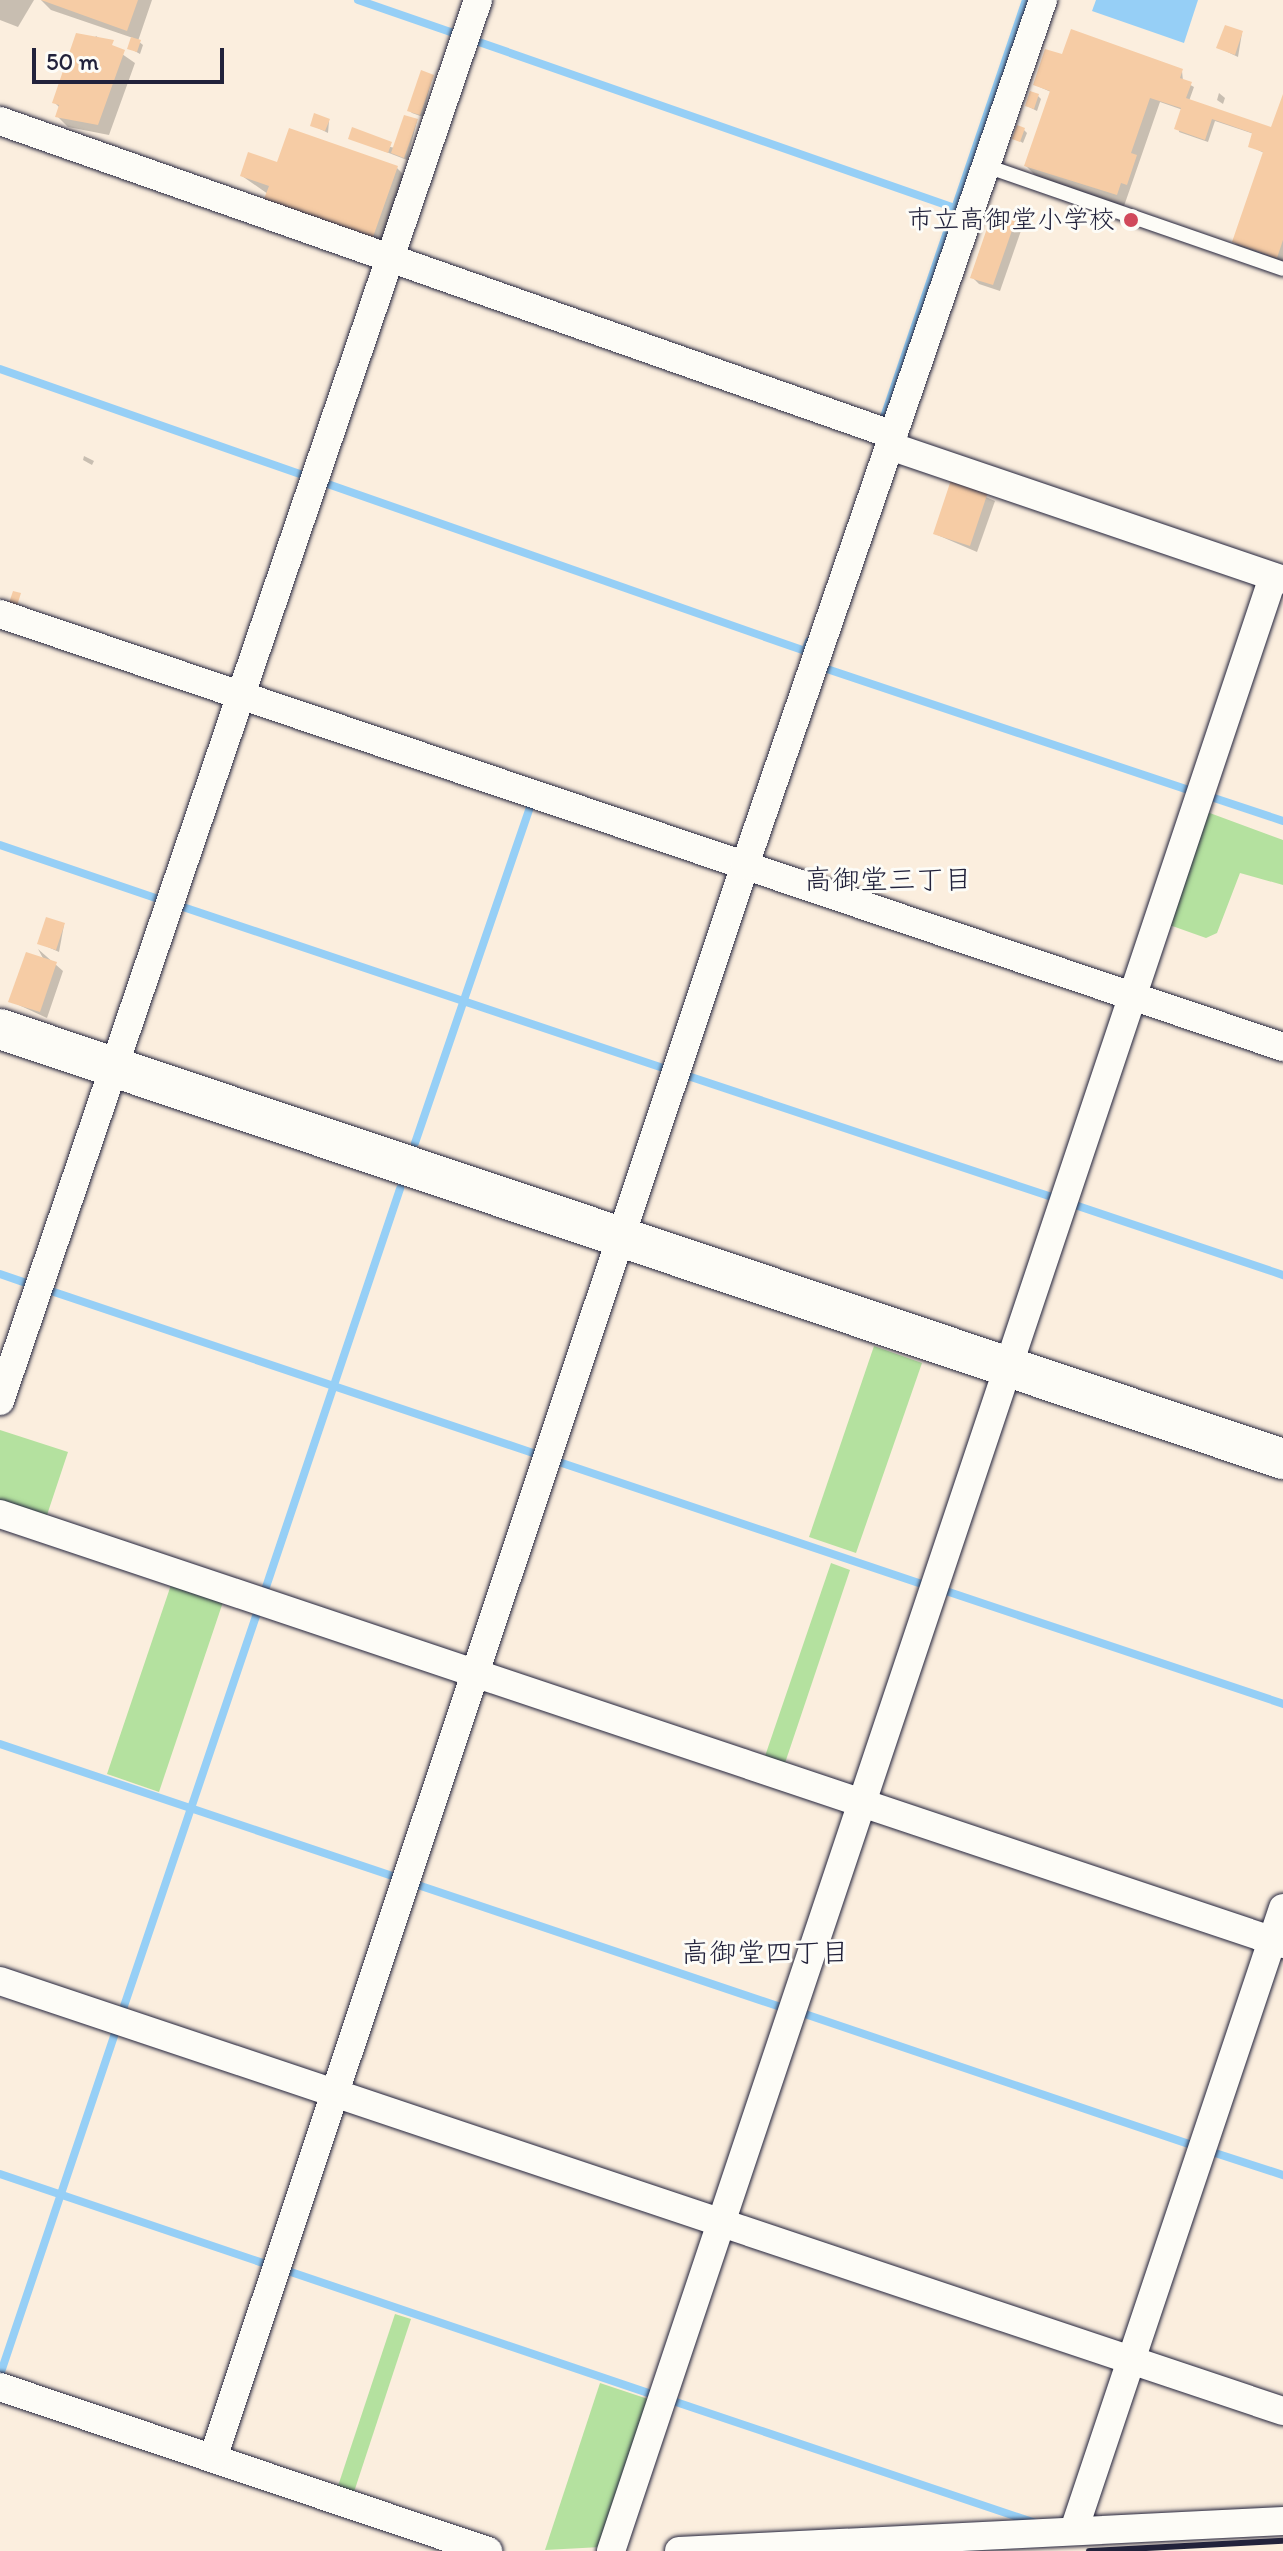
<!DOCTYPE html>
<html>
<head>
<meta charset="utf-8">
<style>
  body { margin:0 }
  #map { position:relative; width:1283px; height:2551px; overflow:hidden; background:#fbeede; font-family:Itim,"Klee One",sans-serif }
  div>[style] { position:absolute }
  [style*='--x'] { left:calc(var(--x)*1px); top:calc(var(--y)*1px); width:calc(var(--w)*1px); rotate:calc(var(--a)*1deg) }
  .green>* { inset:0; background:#b4e19f }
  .water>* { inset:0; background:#96cff6 }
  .shadow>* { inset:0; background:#0003 }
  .stream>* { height:8px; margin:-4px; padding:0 4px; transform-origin:4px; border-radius:4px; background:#96cff6 }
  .building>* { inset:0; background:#f6cca5 }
  .roads { filter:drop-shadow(0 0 2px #22223b) drop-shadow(0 0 2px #22223b) }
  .lane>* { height:14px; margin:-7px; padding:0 7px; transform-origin:7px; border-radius:7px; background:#fdfcf7 }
  .street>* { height:28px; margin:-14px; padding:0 14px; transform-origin:14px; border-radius:14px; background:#fdfcf7 }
  .secondary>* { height:40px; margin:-20px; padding:0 20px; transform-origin:20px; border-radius:20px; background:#fdfcf7 }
  .rail>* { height:6px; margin:-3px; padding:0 3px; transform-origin:3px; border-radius:3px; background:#22223b }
  .dots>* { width:22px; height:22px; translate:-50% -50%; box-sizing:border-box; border:4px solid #fdfcf7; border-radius:50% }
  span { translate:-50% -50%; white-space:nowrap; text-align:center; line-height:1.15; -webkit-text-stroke:6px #fdfcf7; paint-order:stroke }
  .poi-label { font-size:26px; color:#22223b }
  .right { translate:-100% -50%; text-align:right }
  .neighbourhood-label { font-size:28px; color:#22223b }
  .scale { position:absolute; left:32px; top:48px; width:192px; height:36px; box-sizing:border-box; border:4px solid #22223b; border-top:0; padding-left:10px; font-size:24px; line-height:28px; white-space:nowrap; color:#22223b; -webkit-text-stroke:6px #fdfcf7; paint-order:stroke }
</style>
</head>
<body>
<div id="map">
  <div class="green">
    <i style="clip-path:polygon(1199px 809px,1283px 840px,1283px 885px,1240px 873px,1217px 933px,1206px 938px,1161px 922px)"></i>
    <i style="clip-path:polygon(874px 1346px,922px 1363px,856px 1553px,809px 1537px)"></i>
    <i style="clip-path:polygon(0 1430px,68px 1452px,45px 1521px,0 1506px)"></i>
    <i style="clip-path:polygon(831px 1563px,850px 1570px,783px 1769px,763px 1762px)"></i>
    <i style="clip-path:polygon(173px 1579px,225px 1596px,159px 1792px,107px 1774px)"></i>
    <i style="clip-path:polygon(395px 2314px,411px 2319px,352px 2498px,336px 2492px)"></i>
    <i style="clip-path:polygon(600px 2383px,651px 2400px,601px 2547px,545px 2550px)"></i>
  </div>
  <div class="water">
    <i style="clip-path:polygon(1096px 0,1198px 0,1184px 43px,1092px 11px)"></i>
  </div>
  <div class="shadow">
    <i style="clip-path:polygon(0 0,34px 0,18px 27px,0 20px)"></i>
    <i style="clip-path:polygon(41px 0,152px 0,138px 41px,143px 45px,140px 54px,129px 48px,133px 38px,51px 10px)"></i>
    <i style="clip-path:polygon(1242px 33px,1238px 57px,1219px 48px)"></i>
    <i style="clip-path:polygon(96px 36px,135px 63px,109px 135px,68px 127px,57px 116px,60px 108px,54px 102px)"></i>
    <i style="clip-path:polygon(1061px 56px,1182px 71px,1183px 81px,1194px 87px,1189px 101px,1272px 131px,1283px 99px,1283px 268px,1249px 257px,1234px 242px,1264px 153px,1250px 146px,1254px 134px,1215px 121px,1208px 142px,1179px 132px,1183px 110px,1160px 102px,1123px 209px,1041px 181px,1026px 166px,1051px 92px,1035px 85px)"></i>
    <i style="clip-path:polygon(432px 77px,423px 117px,412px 113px,409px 110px)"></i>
    <i style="clip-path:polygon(1219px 93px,1225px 98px,1223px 104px,1217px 100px)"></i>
    <i style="clip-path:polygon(1038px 96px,1041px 99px,1037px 111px,1027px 106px)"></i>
    <i style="clip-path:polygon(329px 121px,328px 133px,312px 125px)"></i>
    <i style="clip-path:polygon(417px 121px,407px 160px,350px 138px,395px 148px)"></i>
    <i style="clip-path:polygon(1024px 130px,1027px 133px,1023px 143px,1014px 138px)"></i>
    <i style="clip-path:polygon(278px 165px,397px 168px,412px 183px,388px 251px,281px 213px,268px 194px,242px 176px)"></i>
    <i style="clip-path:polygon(1015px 218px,1023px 225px,1000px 291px,979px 284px,972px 277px)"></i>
    <i style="clip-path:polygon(84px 456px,94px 461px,92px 465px,83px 460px)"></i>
    <i style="clip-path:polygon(952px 482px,995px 501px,977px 552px,935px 534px)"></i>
    <i style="clip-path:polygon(64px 925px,59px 952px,39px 943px)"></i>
    <i style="clip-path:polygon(38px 949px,63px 971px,47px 1018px,10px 1001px,44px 960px)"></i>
  </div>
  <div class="stream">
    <i style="--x:358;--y:0;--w:104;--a:19.1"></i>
    <i style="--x:476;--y:41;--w:507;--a:19.22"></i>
    <i style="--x:0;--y:369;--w:320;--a:19.3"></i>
    <i style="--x:884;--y:417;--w:441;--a:-71.2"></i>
    <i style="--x:322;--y:482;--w:512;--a:19.28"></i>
    <i style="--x:805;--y:651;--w:11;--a:-68"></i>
    <i style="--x:824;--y:668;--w:388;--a:18.5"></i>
    <i style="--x:1205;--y:795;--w:82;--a:18.4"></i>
    <i style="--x:0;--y:845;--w:165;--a:18.8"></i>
    <i style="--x:177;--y:905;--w:519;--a:18.54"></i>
    <i style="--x:685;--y:1075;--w:389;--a:18.4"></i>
    <i style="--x:415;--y:1143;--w:361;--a:-71.1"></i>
    <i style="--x:1069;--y:1203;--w:226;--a:18.6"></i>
    <i style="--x:0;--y:1274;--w:28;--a:19"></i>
    <i style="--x:48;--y:1290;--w:521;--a:18.57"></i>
    <i style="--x:556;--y:1461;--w:389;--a:18.6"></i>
    <i style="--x:940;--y:1589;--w:362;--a:18.5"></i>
    <i style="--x:264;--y:1593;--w:427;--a:-71.4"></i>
    <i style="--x:0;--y:1744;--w:418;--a:18.6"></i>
    <i style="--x:412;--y:1883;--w:389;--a:18.6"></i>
    <i style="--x:796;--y:2011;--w:419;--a:18.7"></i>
    <i style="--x:122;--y:2012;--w:428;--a:-71.3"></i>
    <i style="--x:1209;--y:2151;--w:78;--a:18"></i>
    <i style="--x:0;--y:2174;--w:281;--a:18.7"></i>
    <i style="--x:282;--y:2269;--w:391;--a:18.7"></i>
    <i style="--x:0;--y:2375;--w:367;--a:-71.4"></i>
    <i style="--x:667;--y:2399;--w:389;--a:18.6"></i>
  </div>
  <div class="building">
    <i style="clip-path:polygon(41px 0,138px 0,127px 31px)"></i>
    <i style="clip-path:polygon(1225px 25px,1243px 31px,1235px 55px,1216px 48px)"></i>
    <i style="clip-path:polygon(1071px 29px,1183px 69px,1180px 78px,1192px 82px,1186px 98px,1271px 127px,1283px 94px,1283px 240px,1277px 258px,1232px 242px,1263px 152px,1248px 147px,1252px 133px,1212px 119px,1205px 140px,1174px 129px,1181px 108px,1150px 98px,1131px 153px,1137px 155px,1127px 185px,1121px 183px,1117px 195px,1024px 166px,1050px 91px,1033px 85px,1045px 49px,1062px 54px)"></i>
    <i style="clip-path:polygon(76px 33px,114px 40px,112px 45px,125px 50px,98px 125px,55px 117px,59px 105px,52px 103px)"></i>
    <i style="clip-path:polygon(131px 37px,141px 40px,137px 52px,127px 49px)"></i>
    <i style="clip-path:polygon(421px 70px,434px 75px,420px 115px,407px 111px)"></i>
    <i style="clip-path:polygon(1030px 91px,1039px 94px,1034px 109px,1025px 106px)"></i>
    <i style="clip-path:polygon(314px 113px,330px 119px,325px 131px,310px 126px)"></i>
    <i style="clip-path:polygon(404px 115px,418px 119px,404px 158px,391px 153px)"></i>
    <i style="clip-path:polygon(1017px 125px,1025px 128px,1020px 142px,1012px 139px)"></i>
    <i style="clip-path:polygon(352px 127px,392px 142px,388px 153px,348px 139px)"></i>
    <i style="clip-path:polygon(289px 128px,398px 166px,373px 237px,264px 199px,269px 186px,240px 176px,248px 152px,277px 162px)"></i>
    <i style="clip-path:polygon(994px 208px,1017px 216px,993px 285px,970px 278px)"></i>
    <i style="clip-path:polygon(951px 480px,988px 492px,970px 546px,933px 534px)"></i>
    <i style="clip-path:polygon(13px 591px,21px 593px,16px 609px,8px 606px)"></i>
    <i style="clip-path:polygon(46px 917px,65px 923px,56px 950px,37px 944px)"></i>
    <i style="clip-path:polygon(26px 952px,57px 962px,40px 1012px,8px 1002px)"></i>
  </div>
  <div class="roads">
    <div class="lane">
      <i style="--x:986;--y:166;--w:314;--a:19.1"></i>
    </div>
    <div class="street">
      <i style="--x:0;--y:121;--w:947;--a:19.37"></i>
      <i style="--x:890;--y:446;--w:415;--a:18.8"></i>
      <i style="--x:0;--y:614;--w:1354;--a:18.65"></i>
      <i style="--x:0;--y:1401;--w:1480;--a:-71.16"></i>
      <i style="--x:0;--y:1514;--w:1353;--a:18.53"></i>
      <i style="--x:0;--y:1981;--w:1353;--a:18.53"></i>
      <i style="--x:0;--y:2387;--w:515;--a:18.58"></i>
      <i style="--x:213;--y:2458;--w:1679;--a:-71.53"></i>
      <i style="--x:745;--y:865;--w:915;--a:-70.99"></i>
      <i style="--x:1074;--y:2530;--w:656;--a:-71.43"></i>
      <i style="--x:611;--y:2551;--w:2082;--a:-71.46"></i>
      <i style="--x:679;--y:2551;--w:605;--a:-2.84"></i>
    </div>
    <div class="secondary">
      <i style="--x:0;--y:1029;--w:1353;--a:18.53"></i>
    </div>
  </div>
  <div class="rail">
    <i style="--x:1089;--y:2551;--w:194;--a:-3"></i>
  </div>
  <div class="dots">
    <i style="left:1131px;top:220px;background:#d1495b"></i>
  </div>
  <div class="poi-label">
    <span class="right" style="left:1115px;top:220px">市立高御堂小学校</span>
  </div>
  <div class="neighbourhood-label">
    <span style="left:888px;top:879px">高御堂三丁目</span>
    <span style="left:765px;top:1952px">高御堂四丁目</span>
  </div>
  <div class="scale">50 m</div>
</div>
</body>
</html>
